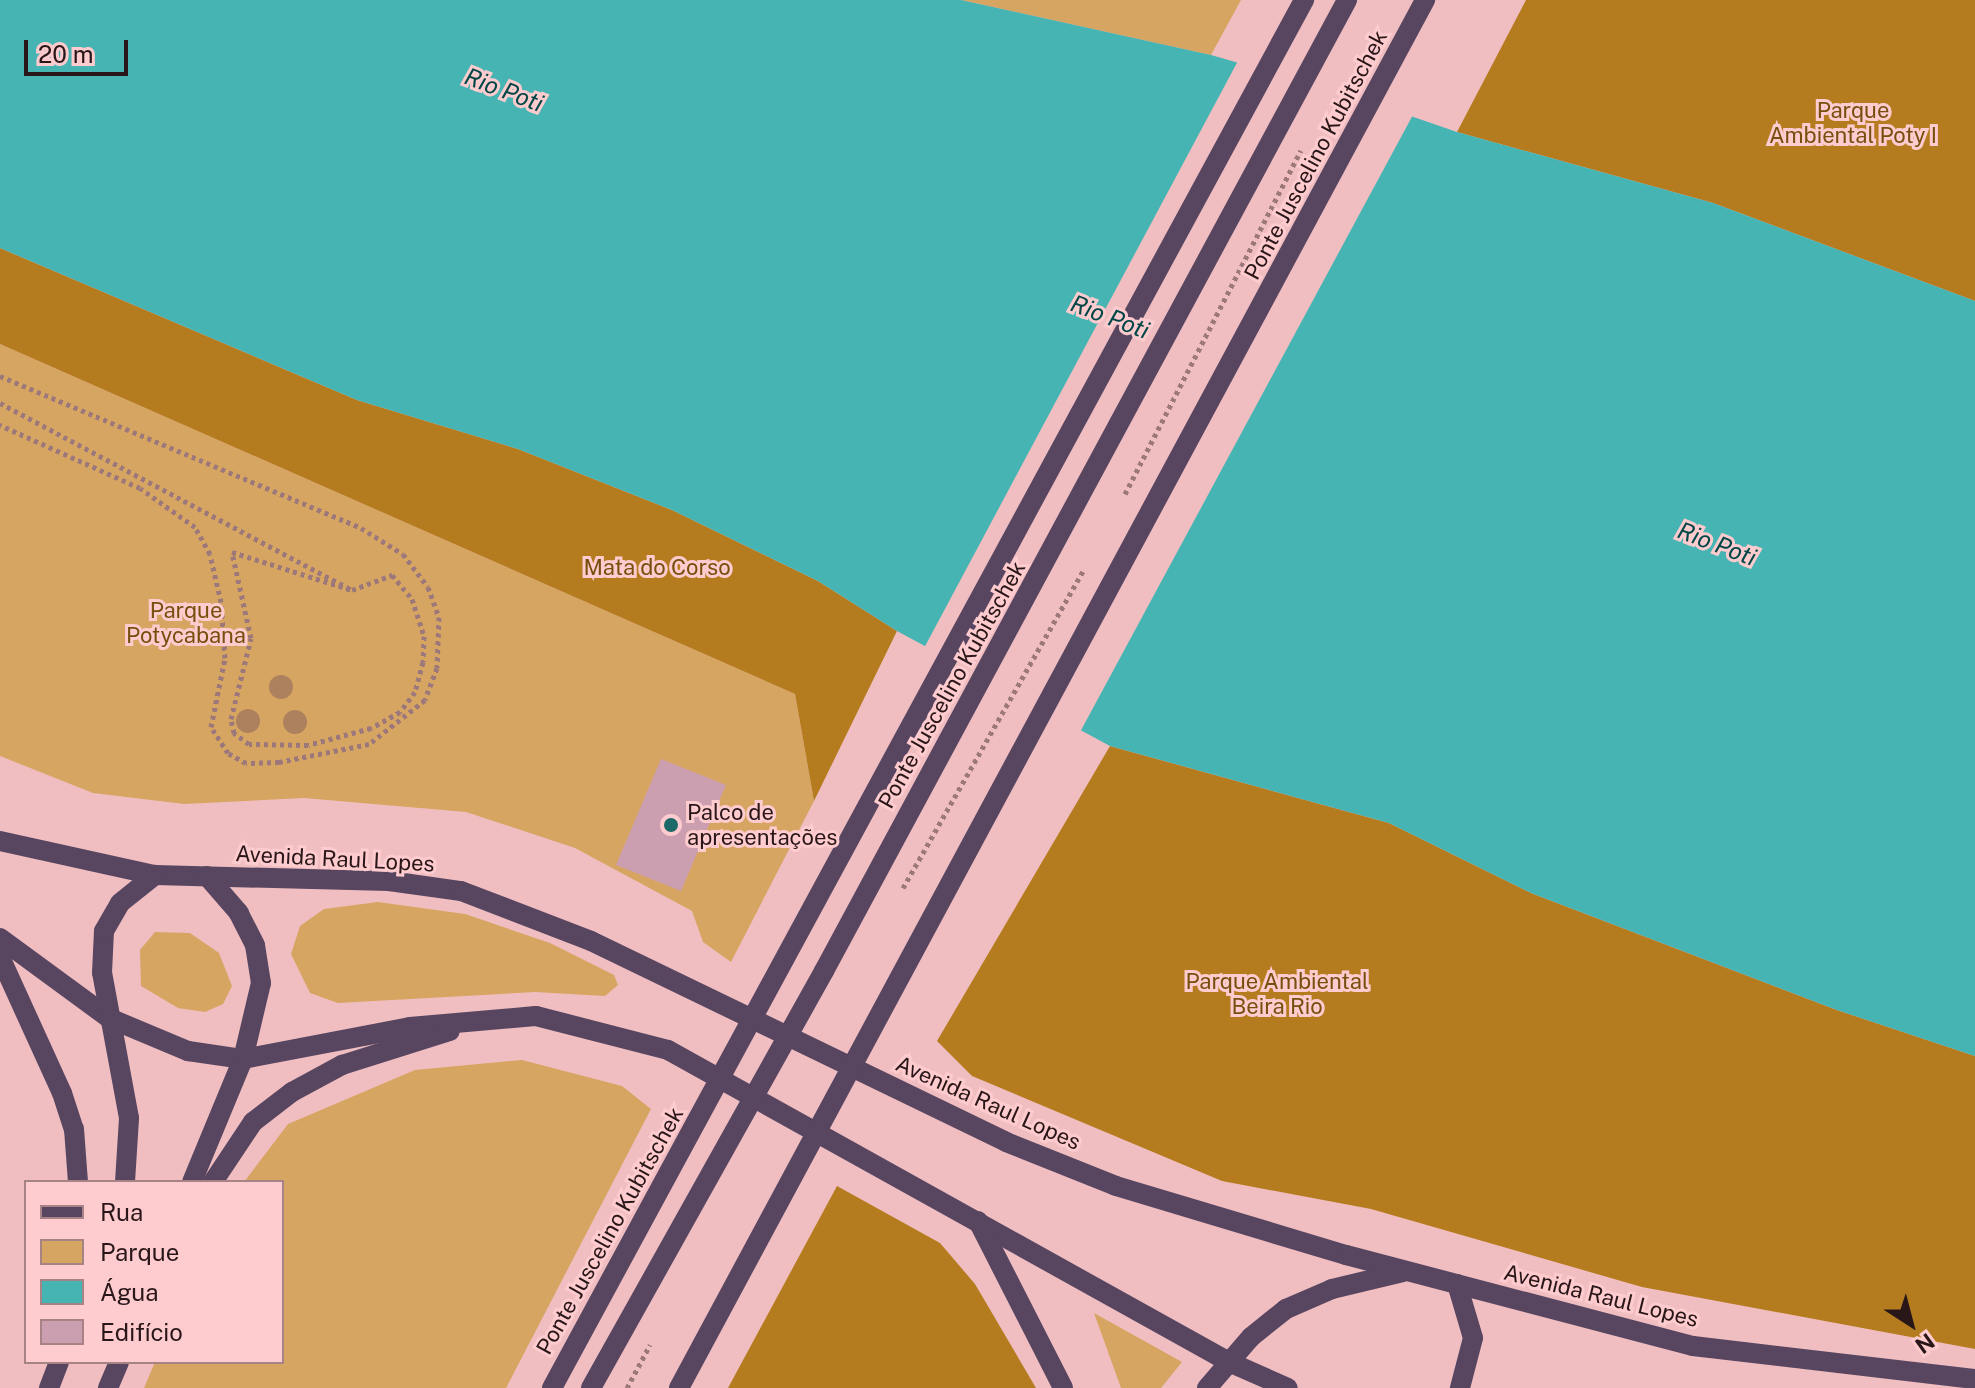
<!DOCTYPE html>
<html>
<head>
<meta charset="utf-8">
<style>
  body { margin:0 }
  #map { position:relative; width:1975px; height:1388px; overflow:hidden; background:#f0bec1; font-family:"Public Sans",sans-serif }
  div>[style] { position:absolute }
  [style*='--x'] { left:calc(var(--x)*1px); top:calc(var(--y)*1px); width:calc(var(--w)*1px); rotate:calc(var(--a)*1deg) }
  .green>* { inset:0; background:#d7a562 }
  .forest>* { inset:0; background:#b57c1f }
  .water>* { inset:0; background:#46b4b2 }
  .pier>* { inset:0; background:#f0bec1 }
  .building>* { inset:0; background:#cc9fb0 }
  .path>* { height:5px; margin-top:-2.5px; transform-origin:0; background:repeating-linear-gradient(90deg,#9d787b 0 4px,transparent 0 8px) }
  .major>* { height:20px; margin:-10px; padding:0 10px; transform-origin:10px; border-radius:10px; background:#584661 }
  .trees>* { width:24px; height:24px; margin:-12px; border-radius:50%; background:#ad815e }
  .dots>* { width:22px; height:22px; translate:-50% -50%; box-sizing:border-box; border:4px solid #fecbce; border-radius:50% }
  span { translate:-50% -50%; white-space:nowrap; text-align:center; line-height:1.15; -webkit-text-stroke:6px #fecbce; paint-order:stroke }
  .park-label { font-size:22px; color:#764f0d }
  .street-label { font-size:22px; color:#281618 }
  .poi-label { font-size:22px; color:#281618 }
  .left { translate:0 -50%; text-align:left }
  .water-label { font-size:24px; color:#014747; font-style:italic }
  .legend { position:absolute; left:24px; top:1180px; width:260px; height:184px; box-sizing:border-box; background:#fecbce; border:2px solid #a88385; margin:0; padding:10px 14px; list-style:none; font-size:24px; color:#281618 }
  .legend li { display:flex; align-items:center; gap:16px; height:40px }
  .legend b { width:40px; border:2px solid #a88385 }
  .north { position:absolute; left:1871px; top:1284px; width:80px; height:80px; -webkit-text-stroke:6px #fecbce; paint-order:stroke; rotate:144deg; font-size:22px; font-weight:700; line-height:32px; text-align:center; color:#281618 }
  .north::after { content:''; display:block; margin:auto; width:28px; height:36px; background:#281618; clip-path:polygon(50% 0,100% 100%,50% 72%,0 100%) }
  .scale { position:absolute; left:24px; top:40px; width:104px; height:36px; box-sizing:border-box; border:4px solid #281618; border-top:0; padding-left:10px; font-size:24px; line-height:28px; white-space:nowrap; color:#281618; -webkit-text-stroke:6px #fecbce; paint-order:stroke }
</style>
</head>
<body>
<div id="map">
  <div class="green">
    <i style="clip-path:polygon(961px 0,1241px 0,1211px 55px)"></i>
    <i style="clip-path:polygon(0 344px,795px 694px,814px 801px,731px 962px,703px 942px,692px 911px,575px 848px,466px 812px,304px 798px,184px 804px,93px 793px,0 756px)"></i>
    <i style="clip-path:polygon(378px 902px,465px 914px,550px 943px,614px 975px,618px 985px,605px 996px,535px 992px,338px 1003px,310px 993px,291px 954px,300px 926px,324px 909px)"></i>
    <i style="clip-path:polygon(155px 932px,190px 933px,219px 953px,232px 986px,223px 1004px,205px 1012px,178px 1008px,141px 986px,140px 950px)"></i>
    <i style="clip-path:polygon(522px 1060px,622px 1086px,651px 1109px,506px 1388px,144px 1388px,155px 1362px,282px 1362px,282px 1182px,244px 1182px,288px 1124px,415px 1070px)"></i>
    <i style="clip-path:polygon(1094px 1313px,1182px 1362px,1161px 1388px,1121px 1388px)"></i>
  </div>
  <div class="forest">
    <i style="clip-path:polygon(1526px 0,1975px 0,1975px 301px,1713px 203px,1457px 132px)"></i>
    <i style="clip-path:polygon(0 248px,357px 400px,518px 449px,672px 510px,818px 581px,897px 631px,814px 801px,795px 694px,0 344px)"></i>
    <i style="clip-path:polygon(1110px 746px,1389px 823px,1531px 893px,1837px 1010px,1975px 1056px,1975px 1349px,1642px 1287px,1371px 1209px,1222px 1181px,972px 1076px,937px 1041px)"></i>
    <i style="clip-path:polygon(837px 1186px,940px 1243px,975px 1284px,1036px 1388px,728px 1388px)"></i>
  </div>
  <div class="water">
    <i style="clip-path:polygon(0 0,961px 0,1211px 55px,1347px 94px,1457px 132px,1713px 203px,1975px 301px,1975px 1056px,1837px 1010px,1531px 893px,1389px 823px,1110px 746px,897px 631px,818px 581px,672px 510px,518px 449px,357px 400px,0 248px)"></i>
  </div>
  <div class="pier">
    <i style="clip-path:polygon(1239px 59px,1414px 113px,1079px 734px,923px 650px)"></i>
  </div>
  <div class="building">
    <i style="clip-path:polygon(661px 759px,726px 785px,681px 891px,616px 865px)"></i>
  </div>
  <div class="path">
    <i style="--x:0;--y:376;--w:392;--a:22.8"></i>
    <i style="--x:361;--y:528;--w:49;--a:31.8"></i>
    <i style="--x:403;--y:554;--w:41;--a:52.9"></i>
    <i style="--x:428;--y:587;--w:32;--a:70"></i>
    <i style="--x:439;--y:617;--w:51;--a:92.2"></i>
    <i style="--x:437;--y:668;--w:34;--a:111"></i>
    <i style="--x:425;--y:700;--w:71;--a:141.8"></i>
    <i style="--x:369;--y:744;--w:92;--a:168.7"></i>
    <i style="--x:279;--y:762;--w:33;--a:178"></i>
    <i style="--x:246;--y:763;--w:21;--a:-151"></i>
    <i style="--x:228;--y:753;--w:31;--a:-123"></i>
    <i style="--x:211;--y:727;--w:70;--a:-78.5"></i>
    <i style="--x:225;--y:658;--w:56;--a:-94.1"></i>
    <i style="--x:221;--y:602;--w:49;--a:-102.9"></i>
    <i style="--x:210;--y:554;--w:31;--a:-119"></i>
    <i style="--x:195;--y:527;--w:67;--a:-144.7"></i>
    <i style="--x:140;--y:488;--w:154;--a:-155.8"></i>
    <i style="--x:0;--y:403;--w:399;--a:28"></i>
    <i style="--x:352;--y:590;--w:43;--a:-20.6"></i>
    <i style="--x:392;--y:575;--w:31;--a:50"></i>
    <i style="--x:412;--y:599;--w:39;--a:72"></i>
    <i style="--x:424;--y:636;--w:26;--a:92"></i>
    <i style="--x:423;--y:662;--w:31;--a:105"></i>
    <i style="--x:415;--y:692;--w:25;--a:127"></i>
    <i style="--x:400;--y:712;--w:33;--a:151"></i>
    <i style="--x:371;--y:728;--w:65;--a:164.9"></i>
    <i style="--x:308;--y:745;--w:59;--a:-179"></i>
    <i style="--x:249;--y:744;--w:19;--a:-144"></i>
    <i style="--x:234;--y:733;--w:14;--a:-102"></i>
    <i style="--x:231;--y:719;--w:83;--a:-76.1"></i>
    <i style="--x:251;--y:638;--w:88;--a:-102.5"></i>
    <i style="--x:232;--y:552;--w:126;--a:17.6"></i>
    <i style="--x:1125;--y:494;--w:386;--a:-62.9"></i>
    <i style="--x:903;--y:888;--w:366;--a:-60.4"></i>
    <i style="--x:627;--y:1388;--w:49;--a:-61.9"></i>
  </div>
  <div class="major">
    <i style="--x:0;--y:841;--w:159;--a:12.4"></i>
    <i style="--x:155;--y:875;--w:234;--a:1.5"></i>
    <i style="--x:389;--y:881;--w:73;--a:7.9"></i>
    <i style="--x:461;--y:891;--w:139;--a:21"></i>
    <i style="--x:591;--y:941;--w:461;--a:25.8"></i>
    <i style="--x:1006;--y:1142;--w:118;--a:21.8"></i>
    <i style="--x:1116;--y:1186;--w:240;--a:16.7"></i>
    <i style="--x:1346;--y:1255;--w:359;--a:14.7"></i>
    <i style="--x:1693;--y:1346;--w:284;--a:6.7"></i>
    <i style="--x:0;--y:938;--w:135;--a:36.3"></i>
    <i style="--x:109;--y:1018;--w:86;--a:22.7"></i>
    <i style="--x:188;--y:1051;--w:56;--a:8.3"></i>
    <i style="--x:243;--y:1059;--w:170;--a:-10.8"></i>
    <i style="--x:410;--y:1027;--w:126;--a:-5"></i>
    <i style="--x:536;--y:1016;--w:136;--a:14.4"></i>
    <i style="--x:668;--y:1050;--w:642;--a:29.08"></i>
    <i style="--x:1229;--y:1362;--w:64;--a:23.8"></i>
    <i style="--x:0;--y:957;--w:149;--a:65.5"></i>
    <i style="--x:62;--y:1093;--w:38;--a:72"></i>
    <i style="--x:74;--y:1129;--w:53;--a:85.7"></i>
    <i style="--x:125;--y:1182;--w:64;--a:-86.4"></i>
    <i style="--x:129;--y:1118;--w:147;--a:-100.5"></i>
    <i style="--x:102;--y:973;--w:42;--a:-87.3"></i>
    <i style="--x:104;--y:931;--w:32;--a:-60"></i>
    <i style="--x:120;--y:903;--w:45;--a:-38.7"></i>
    <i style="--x:192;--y:1182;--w:133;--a:-67.5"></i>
    <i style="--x:243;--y:1059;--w:78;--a:-76.7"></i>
    <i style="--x:261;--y:983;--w:38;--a:-99"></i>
    <i style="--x:255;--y:945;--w:36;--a:-117"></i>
    <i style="--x:239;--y:913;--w:49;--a:-130.9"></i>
    <i style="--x:213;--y:1182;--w:72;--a:-56.3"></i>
    <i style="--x:253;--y:1122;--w:49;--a:-37.6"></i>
    <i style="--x:292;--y:1092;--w:57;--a:-28.4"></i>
    <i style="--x:342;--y:1065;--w:113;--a:-17.5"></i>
    <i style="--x:978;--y:1221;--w:187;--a:63"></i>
    <i style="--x:1457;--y:1284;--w:56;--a:73.5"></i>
    <i style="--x:1473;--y:1338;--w:52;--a:104.6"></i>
    <i style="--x:49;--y:1388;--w:28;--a:-69"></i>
    <i style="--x:108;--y:1388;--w:28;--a:-67"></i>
    <i style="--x:552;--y:1388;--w:1579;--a:-61.55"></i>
    <i style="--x:591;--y:1388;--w:478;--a:-60.8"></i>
    <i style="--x:824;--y:971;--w:1103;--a:-61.69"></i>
    <i style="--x:679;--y:1388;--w:1576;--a:-61.74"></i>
    <i style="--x:1207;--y:1388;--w:67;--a:-49.2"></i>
    <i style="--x:1251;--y:1337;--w:45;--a:-38.7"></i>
    <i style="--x:1286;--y:1309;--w:50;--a:-23.5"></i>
    <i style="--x:1332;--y:1289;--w:73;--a:-13.5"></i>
  </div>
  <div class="trees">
    <i style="left:281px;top:687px"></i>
    <i style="left:248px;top:721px"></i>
    <i style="left:295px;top:722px"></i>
  </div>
  <div class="dots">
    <i style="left:671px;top:825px;background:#1c6968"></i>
  </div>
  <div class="park-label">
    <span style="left:1853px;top:123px">Parque<br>Ambiental Poty I</span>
    <span style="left:657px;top:568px">Mata do Corso</span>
    <span style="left:186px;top:623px">Parque<br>Potycabana</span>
    <span style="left:1277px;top:994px">Parque Ambiental<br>Beira Rio</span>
  </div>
  <div class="street-label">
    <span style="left:1316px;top:155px;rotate:-62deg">Ponte Juscelino Kubitschek</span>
    <span style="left:952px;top:685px;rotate:-61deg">Ponte Juscelino Kubitschek</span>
    <span style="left:335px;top:859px;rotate:3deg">Avenida Raul Lopes</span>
    <span style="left:988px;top:1103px;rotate:24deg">Avenida Raul Lopes</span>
    <span style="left:610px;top:1231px;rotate:-61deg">Ponte Juscelino Kubitschek</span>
    <span style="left:1601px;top:1296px;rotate:14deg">Avenida Raul Lopes</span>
  </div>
  <div class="poi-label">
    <span class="left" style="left:687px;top:825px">Palco de<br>apresentações</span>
  </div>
  <div class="water-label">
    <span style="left:504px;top:90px;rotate:21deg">Rio Poti</span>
    <span style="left:1110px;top:317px;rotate:21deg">Rio Poti</span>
    <span style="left:1717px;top:544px;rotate:21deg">Rio Poti</span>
  </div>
  <ul class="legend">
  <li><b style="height:10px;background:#584661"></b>Rua</li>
  <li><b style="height:22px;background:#d7a562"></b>Parque</li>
  <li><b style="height:22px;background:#46b4b2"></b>Água</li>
  <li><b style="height:22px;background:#cc9fb0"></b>Edifício</li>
  </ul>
  <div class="north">N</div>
  <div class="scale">20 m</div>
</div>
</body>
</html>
